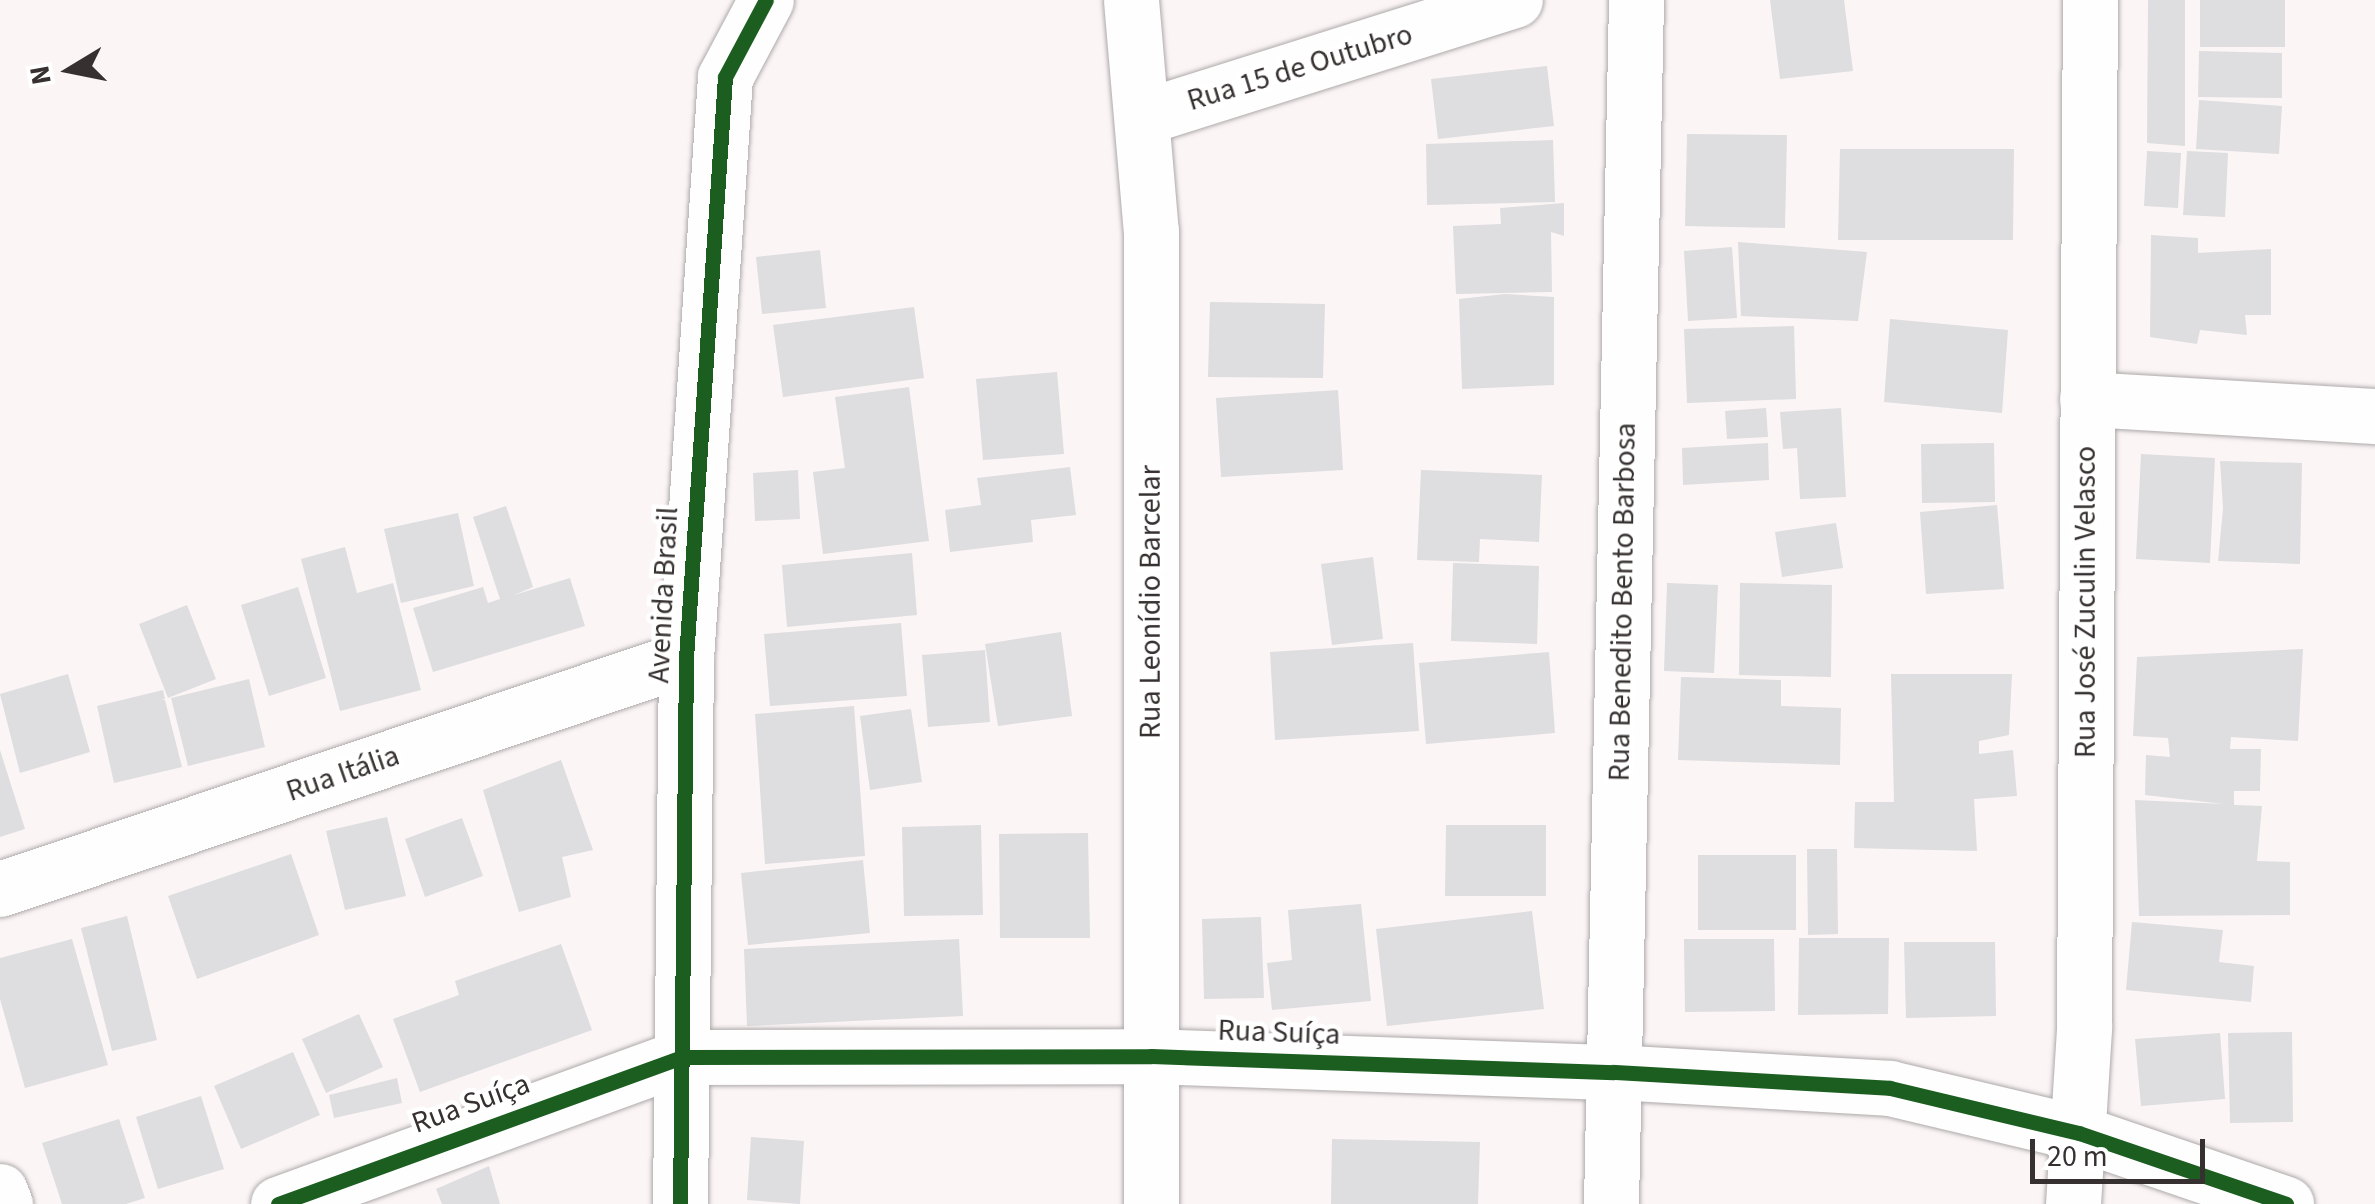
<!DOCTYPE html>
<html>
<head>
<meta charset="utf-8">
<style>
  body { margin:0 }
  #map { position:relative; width:2375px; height:1204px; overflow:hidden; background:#fbf5f6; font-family:"Source Sans 3",sans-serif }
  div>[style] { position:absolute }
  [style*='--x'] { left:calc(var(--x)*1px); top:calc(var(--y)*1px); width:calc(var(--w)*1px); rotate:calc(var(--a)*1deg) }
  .building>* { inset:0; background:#dedddf }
  .roads { filter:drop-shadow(0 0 2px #aea9aa) drop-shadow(0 0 2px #aea9aa) }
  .street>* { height:55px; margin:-27.5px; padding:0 27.5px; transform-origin:27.5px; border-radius:27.5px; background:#fefefe }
  .secondary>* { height:55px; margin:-27.5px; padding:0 27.5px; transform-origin:27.5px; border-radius:27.5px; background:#fefefe }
  .cycleway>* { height:15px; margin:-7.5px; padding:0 7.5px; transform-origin:7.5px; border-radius:7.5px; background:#1b5e20 }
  span { translate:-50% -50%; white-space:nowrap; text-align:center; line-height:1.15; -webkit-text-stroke:9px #fff; paint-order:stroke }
  .street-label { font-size:30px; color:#363030 }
  .north { position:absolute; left:20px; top:20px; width:100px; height:100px; -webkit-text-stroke:8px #fff; paint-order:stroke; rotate:260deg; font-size:28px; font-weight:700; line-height:40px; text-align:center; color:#363030 }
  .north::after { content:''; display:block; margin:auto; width:35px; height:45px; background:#363030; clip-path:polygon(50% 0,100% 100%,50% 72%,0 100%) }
  .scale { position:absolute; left:2030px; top:1139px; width:175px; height:45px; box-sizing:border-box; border:5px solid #363030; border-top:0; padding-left:12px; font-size:30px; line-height:35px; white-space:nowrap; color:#363030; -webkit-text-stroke:8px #fff; paint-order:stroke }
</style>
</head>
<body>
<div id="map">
  <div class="building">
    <i style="clip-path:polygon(1770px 0,1844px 0,1853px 71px,1780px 79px)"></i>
    <i style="clip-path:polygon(2148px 0,2185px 0,2185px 146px,2147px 143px)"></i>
    <i style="clip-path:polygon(2200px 0,2285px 0,2285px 47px,2200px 47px)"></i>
    <i style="clip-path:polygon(2199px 51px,2282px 53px,2282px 98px,2198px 97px)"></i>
    <i style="clip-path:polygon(1547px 66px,1554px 126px,1438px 139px,1431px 79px)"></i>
    <i style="clip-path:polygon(2199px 100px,2282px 106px,2279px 154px,2196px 149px)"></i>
    <i style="clip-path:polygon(1687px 134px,1787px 135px,1785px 228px,1685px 226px)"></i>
    <i style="clip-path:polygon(1553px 140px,1555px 202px,1427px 205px,1426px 144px)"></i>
    <i style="clip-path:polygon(1840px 149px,2014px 149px,2013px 240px,1838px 240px)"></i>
    <i style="clip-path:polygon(2147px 151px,2181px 153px,2178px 208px,2144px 206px)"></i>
    <i style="clip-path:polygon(2187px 151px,2228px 153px,2225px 217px,2183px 215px)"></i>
    <i style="clip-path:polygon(1564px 203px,1564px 236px,1551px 232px,1552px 292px,1456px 294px,1453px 226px,1501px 224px,1500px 208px)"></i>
    <i style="clip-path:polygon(2151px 235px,2198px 238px,2198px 253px,2271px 249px,2271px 315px,2245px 315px,2247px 335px,2200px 330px,2197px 344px,2150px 337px)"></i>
    <i style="clip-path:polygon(1738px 242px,1867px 252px,1858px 321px,1741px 316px)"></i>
    <i style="clip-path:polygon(1732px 247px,1737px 318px,1688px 321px,1684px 251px)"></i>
    <i style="clip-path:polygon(820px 250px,826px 308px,762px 314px,756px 257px)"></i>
    <i style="clip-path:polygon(1505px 294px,1554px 297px,1554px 385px,1462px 389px,1459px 299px)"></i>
    <i style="clip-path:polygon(1210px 302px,1325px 304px,1323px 378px,1208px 377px)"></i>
    <i style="clip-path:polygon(914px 307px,924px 378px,783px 397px,773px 325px)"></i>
    <i style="clip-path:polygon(1890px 319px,2008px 330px,2002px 413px,1884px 402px)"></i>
    <i style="clip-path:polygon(1794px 326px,1796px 399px,1687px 403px,1684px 329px)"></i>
    <i style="clip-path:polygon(1057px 372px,1064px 454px,983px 460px,976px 379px)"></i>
    <i style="clip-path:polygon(909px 387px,929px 541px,823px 554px,813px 472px,845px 468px,835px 397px)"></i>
    <i style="clip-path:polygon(1338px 390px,1343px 470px,1221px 477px,1216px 398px)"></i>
    <i style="clip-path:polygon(1766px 408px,1768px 437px,1727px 439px,1725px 411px)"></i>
    <i style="clip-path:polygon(1841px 408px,1846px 497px,1800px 499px,1797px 448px,1783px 449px,1780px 412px)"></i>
    <i style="clip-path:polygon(1768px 443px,1769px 480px,1683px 485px,1682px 448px)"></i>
    <i style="clip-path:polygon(1994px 443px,1995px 502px,1922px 503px,1921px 444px)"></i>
    <i style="clip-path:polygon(2141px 454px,2215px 458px,2210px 563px,2136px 559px)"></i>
    <i style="clip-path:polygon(2220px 461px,2302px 463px,2300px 564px,2218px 561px,2223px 509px)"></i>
    <i style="clip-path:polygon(1070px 467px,1076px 515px,1031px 520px,1033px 542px,950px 552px,945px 510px,981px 505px,977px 478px)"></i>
    <i style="clip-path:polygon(798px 470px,800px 519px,755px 521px,753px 473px)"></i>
    <i style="clip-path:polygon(1421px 470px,1542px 475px,1539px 542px,1480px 539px,1479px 562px,1417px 560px)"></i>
    <i style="clip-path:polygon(1997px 505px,2004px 589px,1926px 594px,1920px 512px)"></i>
    <i style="clip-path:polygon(506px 506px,533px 587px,514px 595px,570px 578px,585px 626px,433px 672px,413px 608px,483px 587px,488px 603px,500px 599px,473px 517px)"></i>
    <i style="clip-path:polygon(458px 513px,474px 586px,401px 603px,384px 529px)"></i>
    <i style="clip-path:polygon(1836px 523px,1843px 568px,1782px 577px,1775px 532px)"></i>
    <i style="clip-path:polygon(345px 547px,357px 593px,393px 583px,421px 690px,340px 711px,301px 559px)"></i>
    <i style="clip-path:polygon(912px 553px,917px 615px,787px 627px,782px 565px)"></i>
    <i style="clip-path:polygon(1373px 557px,1383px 639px,1332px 645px,1321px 564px)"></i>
    <i style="clip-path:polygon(1453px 563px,1539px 566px,1537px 644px,1451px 641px)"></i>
    <i style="clip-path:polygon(1667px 583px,1718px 585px,1714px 673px,1664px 671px)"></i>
    <i style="clip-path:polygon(1740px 583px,1832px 585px,1831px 677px,1739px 675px)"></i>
    <i style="clip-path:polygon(298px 587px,326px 678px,269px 696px,241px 605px)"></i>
    <i style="clip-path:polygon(187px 605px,216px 679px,168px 698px,139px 624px)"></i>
    <i style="clip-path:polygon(901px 623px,907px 696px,770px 706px,764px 634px)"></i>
    <i style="clip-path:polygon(1061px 632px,1072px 716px,998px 726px,985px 644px)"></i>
    <i style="clip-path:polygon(1413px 643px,1419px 731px,1275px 740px,1270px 652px)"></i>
    <i style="clip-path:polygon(2303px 649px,2298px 741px,2231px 737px,2230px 749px,2261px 749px,2260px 791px,2234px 791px,2234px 805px,2262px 806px,2257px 861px,2290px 862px,2290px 915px,2139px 916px,2135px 800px,2224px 804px,2145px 795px,2146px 755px,2170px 757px,2168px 738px,2133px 736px,2137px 657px)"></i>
    <i style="clip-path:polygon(985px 650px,990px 722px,928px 727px,922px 655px)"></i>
    <i style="clip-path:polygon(1549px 652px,1555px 733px,1426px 744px,1419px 663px)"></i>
    <i style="clip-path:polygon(68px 674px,90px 752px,20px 773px,0 694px)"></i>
    <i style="clip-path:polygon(1891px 674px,2012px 674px,2009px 735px,1979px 741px,1979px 754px,2013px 750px,2017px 796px,1974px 799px,1977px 851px,1854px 848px,1855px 802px,1894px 802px)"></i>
    <i style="clip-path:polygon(1681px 677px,1781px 680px,1781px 706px,1841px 708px,1840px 765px,1678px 760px)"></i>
    <i style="clip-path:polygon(249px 679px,265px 747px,188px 766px,171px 698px)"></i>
    <i style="clip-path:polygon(163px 690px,165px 699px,161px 700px,165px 700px,182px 767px,114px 783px,97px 706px)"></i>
    <i style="clip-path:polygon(854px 706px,865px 856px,765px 864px,755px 714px)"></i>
    <i style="clip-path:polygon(911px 709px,922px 782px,870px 790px,860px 716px)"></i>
    <i style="clip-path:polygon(0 750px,25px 829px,0 837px)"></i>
    <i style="clip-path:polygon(561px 760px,593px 850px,562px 857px,571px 897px,519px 912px,483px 790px)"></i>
    <i style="clip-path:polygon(387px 817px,406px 896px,345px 910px,326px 831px)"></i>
    <i style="clip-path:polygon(462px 818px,483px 876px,425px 897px,405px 839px)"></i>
    <i style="clip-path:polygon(981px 825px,983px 915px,904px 916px,902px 827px)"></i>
    <i style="clip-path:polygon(1446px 825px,1546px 825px,1546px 896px,1445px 896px)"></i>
    <i style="clip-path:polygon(1088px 833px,1090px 938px,1000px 938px,999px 834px)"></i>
    <i style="clip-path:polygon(1807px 849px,1837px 849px,1838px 934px,1808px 935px)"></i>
    <i style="clip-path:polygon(291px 854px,319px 935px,197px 979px,168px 896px)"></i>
    <i style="clip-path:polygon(1698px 855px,1796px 855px,1796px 930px,1698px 930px)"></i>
    <i style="clip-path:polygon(863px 860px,870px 933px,748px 945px,741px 873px)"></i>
    <i style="clip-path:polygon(1361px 904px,1371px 1001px,1272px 1010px,1267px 963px,1292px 960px,1288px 910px)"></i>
    <i style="clip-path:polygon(1532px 911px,1544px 1009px,1387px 1026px,1376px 929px)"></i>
    <i style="clip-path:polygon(127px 916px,157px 1040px,112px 1051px,81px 928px)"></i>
    <i style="clip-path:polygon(1261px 917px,1264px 998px,1204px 999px,1202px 919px)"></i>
    <i style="clip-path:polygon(2132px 922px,2223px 930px,2219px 962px,2254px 966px,2251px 1002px,2126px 990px)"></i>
    <i style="clip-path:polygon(1799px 938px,1889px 938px,1888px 1014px,1798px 1015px)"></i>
    <i style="clip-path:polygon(72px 939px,108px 1065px,25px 1088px,0 999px,0 958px)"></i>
    <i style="clip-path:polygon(959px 939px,963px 1016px,747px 1026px,744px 949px)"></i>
    <i style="clip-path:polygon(1684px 939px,1774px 939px,1775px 1011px,1685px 1012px)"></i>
    <i style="clip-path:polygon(1904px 942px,1995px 942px,1996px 1016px,1906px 1018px)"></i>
    <i style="clip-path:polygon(561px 944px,592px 1030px,420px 1092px,393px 1019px,459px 995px,455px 981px)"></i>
    <i style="clip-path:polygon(359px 1014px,383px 1067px,326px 1093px,302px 1039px)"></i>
    <i style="clip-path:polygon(2292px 1032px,2293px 1122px,2230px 1123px,2228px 1033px)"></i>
    <i style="clip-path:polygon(2220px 1033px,2225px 1099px,2141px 1106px,2135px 1039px)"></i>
    <i style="clip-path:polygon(293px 1052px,320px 1115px,241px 1149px,214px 1086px)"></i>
    <i style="clip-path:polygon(397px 1078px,402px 1103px,334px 1118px,329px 1095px)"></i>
    <i style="clip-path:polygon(201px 1096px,224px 1169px,158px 1189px,136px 1117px)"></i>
    <i style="clip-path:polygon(119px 1119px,145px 1198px,126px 1204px,62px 1204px,42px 1143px)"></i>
    <i style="clip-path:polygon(751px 1137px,804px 1141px,800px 1204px,747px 1200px)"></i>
    <i style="clip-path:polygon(1332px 1139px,1480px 1142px,1478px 1204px,1331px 1204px)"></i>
    <i style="clip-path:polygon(489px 1166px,500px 1204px,442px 1204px,436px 1189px)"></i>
  </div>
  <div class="roads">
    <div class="street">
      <i style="--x:1131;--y:0;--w:232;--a:85.1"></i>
      <i style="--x:1151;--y:231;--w:973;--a:90"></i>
      <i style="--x:1143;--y:117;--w:390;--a:-17.5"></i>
      <i style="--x:2087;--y:399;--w:289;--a:3.4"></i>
      <i style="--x:0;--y:889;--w:724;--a:-18.61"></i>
      <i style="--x:0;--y:1191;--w:14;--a:69"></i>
      <i style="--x:278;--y:1204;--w:430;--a:-20"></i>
      <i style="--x:682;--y:1057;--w:469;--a:-0.1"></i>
      <i style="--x:1151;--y:1056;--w:463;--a:2"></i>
      <i style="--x:1614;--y:1072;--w:276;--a:3.3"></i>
      <i style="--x:1890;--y:1088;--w:194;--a:13.4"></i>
      <i style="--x:2079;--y:1133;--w:219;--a:18.9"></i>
      <i style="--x:1611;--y:1204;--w:1204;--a:-88.81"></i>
      <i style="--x:2073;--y:1204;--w:177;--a:-86.4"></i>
      <i style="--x:2084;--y:1027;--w:1027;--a:-89.67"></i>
    </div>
    <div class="secondary">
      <i style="--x:680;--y:1204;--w:546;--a:-89.37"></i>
      <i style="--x:686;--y:658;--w:582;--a:-86.16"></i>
      <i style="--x:725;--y:77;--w:87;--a:-62"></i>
    </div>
  </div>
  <div class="cycleway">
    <i style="--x:278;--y:1204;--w:430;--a:-20"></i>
    <i style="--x:682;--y:1057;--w:469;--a:-0.1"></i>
    <i style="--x:1151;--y:1056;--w:463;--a:2"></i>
    <i style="--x:1614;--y:1072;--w:276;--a:3.3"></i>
    <i style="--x:1890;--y:1088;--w:194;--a:13.4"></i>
    <i style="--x:2079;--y:1133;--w:219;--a:18.9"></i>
    <i style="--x:680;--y:1204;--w:546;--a:-89.37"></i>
    <i style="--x:686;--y:658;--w:582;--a:-86.16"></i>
    <i style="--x:725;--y:77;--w:87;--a:-62"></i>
  </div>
  <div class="street-label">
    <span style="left:1300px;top:68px;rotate:-17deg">Rua 15 de Outubro</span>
    <span style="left:664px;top:595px;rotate:-87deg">Avenida Brasil</span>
    <span style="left:1151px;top:602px;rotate:-90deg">Rua Leonídio Barcelar</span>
    <span style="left:1623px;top:602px;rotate:-89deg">Rua Benedito Bento Barbosa</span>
    <span style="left:2086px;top:602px;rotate:-90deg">Rua José Zuculin Velasco</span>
    <span style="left:343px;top:774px;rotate:-19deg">Rua Itália</span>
    <span style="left:1279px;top:1033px;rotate:2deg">Rua Suíça</span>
    <span style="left:471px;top:1104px;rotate:-20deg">Rua Suíça</span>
  </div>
  <div class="north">N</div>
  <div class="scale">20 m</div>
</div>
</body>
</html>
